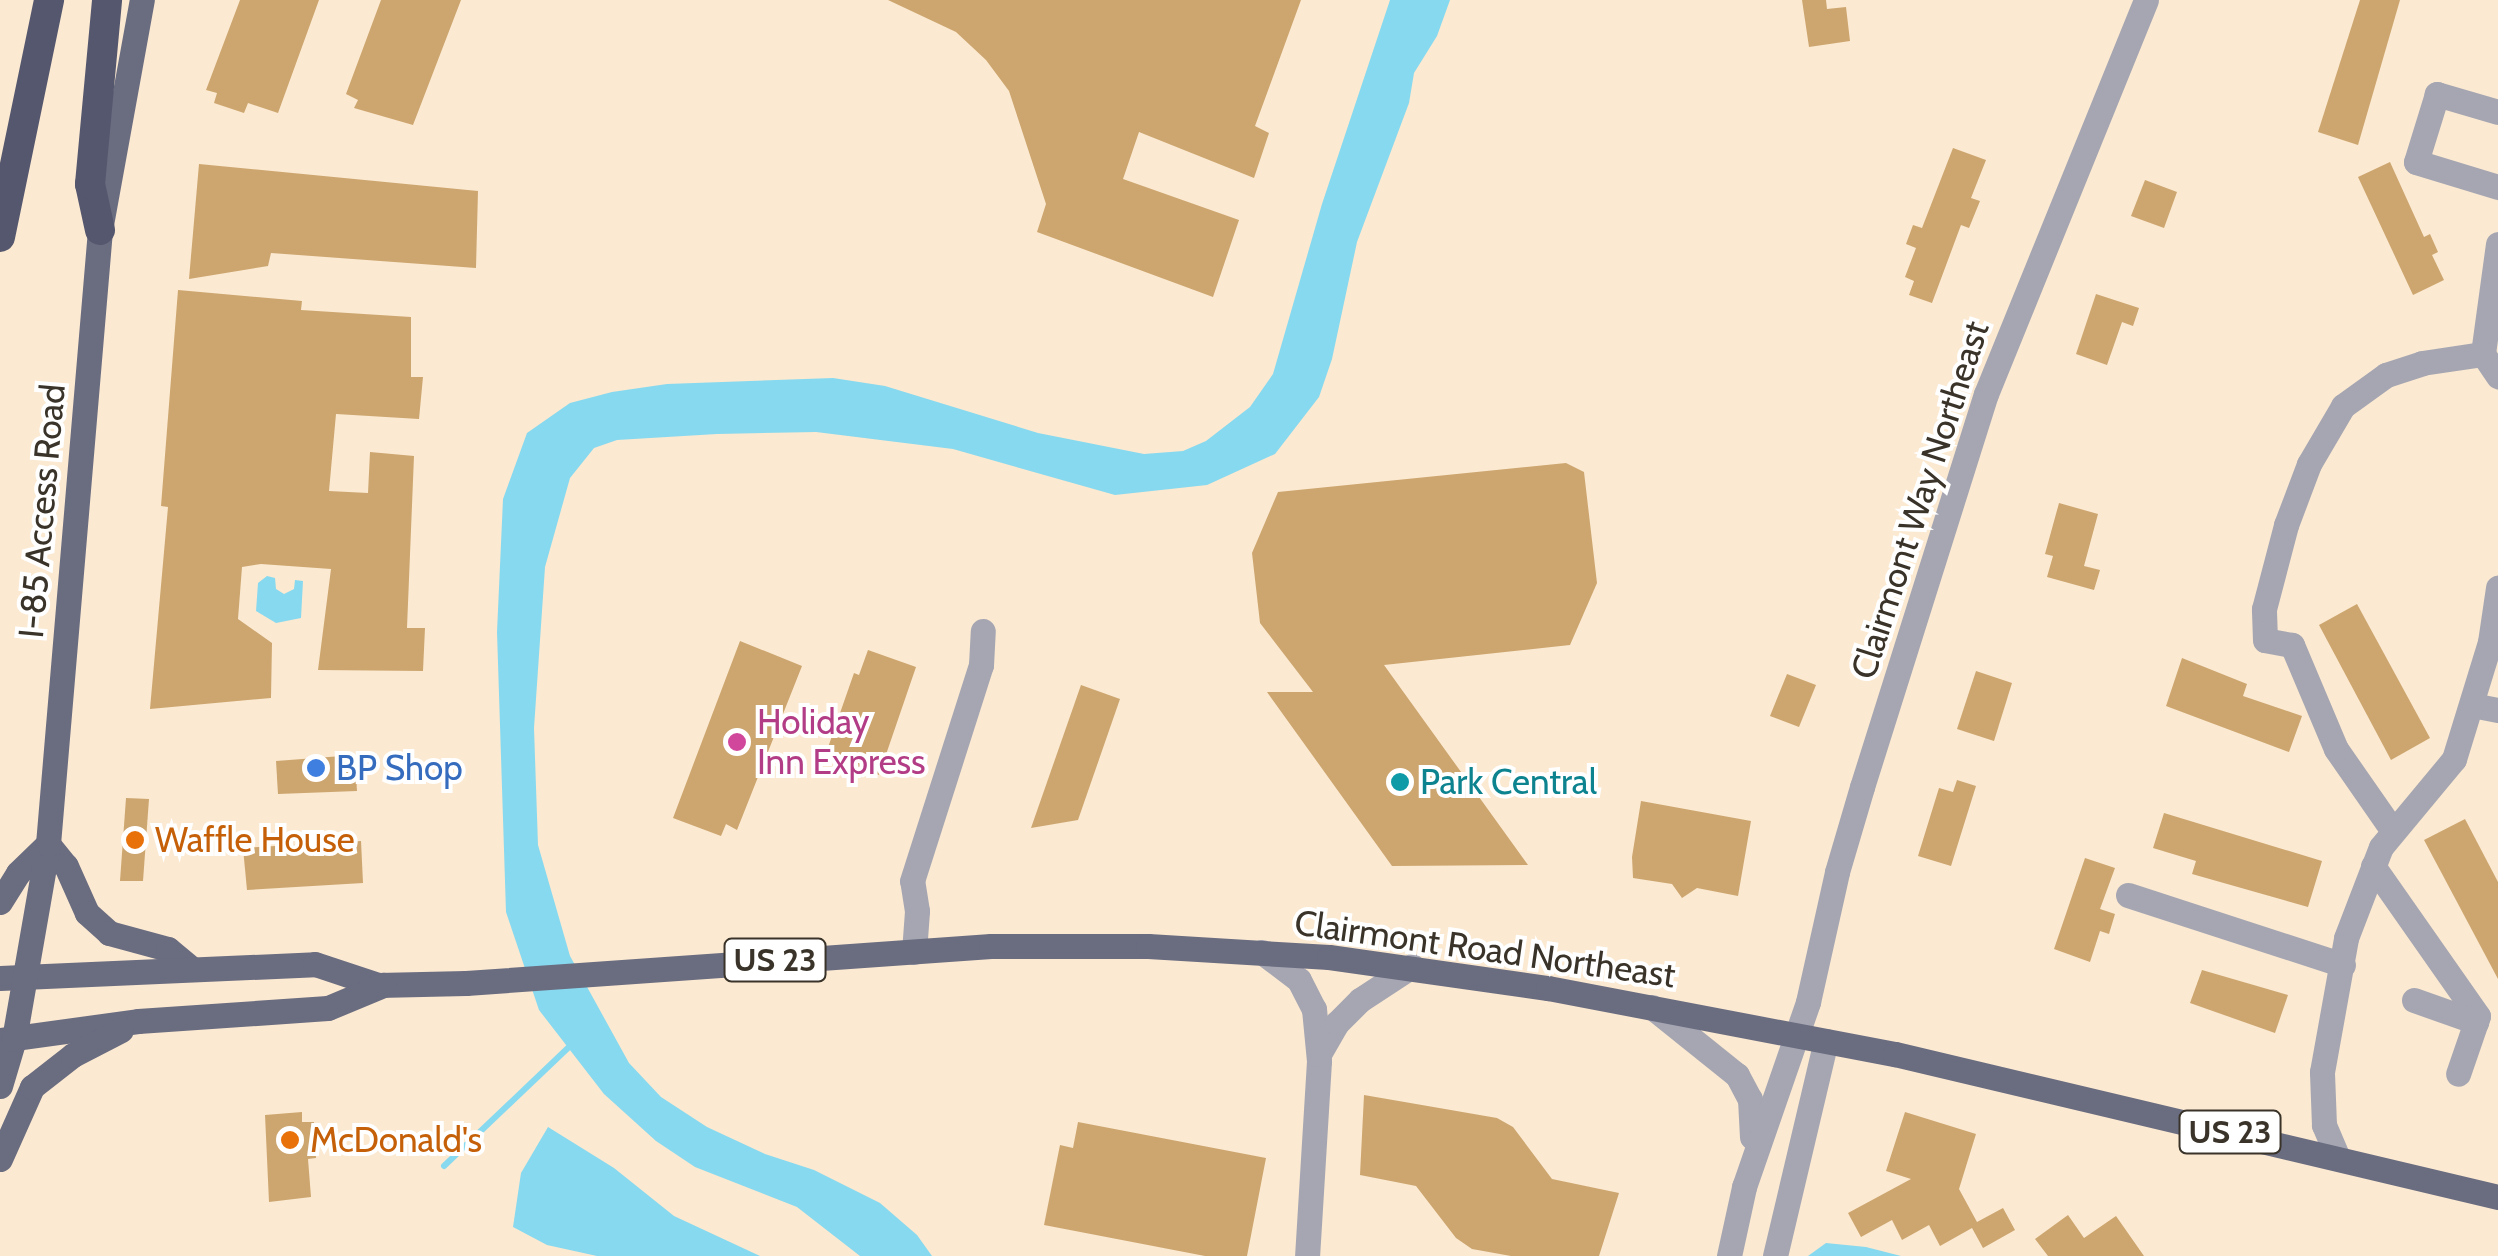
<!DOCTYPE html>
<html>
<head>
<meta charset="utf-8">
<style>
  body { margin:0 }
  #map { position:relative; width:2498px; height:1256px; overflow:hidden; background:#fbe9d1; font-family:Cabin,sans-serif }
  div>[style] { position:absolute }
  [style*='--x'] { left:calc(var(--x)*1px); top:calc(var(--y)*1px); width:calc(var(--w)*1px); rotate:calc(var(--a)*1deg) }
  .water>* { inset:0; background:#87d9ef }
  .stream>* { height:6px; margin:-3px; padding:0 3px; transform-origin:3px; border-radius:3px; background:#87d9ef }
  .building>* { inset:0; background:#cda66f }
  .minor>* { height:25px; margin:-12.5px; padding:0 12.5px; transform-origin:12.5px; border-radius:12.5px; background:#a5a6b2 }
  .major>* { height:25px; margin:-12.5px; padding:0 12.5px; transform-origin:12.5px; border-radius:12.5px; background:#6a6c80 }
  .highway>* { height:30px; margin:-15px; padding:0 15px; transform-origin:15px; border-radius:15px; background:#55576e }
  .dots>* { width:28px; height:28px; translate:-50% -50%; box-sizing:border-box; border:5px solid #fff; border-radius:50% }
  span { translate:-50% -50%; white-space:nowrap; text-align:center; line-height:1.15; -webkit-text-stroke:8px #fff; paint-order:stroke }
  .shield-label span { padding:2px 8px; background:#fff; border:2px solid; border-radius:8px; -webkit-text-stroke-width:0 }
  .shield-label { font-size:32px; color:#3a3329; font-weight:700 }
  .street-label { font-size:35px; color:#3a3329 }
  .hotel-label { font-size:35px; color:#b23c85 }
  .left { translate:0 -50%; text-align:left }
  .shop-label { font-size:35px; color:#366cbe }
  .culture-label { font-size:35px; color:#0d838f }
  .food-label { font-size:35px; color:#c56008 }
</style>
</head>
<body>
<div id="map">
  <div class="water">
    <i style="clip-path:polygon(1390px 0,1450px 0,1437px 36px,1414px 73px,1409px 103px,1357px 242px,1332px 359px,1319px 397px,1275px 454px,1207px 485px,1115px 495px,953px 449px,816px 432px,717px 434px,617px 440px,594px 448px,570px 478px,545px 567px,534px 728px,538px 845px,570px 956px,629px 1063px,661px 1097px,707px 1127px,765px 1154px,814px 1170px,880px 1203px,917px 1235px,932px 1256px,860px 1256px,797px 1207px,695px 1167px,656px 1141px,604px 1094px,539px 1010px,506px 912px,497px 632px,503px 499px,527px 433px,570px 403px,612px 392px,667px 384px,833px 378px,885px 386px,1038px 433px,1144px 454px,1183px 451px,1206px 441px,1250px 407px,1273px 374px,1322px 204px)"></i>
    <i style="clip-path:polygon(267px 576px,275px 578px,276px 589px,284px 594px,294px 589px,295px 580px,303px 581px,301px 618px,276px 623px,256px 611px,258px 583px)"></i>
    <i style="clip-path:polygon(548px 1127px,614px 1168px,674px 1216px,760px 1256px,597px 1256px,547px 1245px,513px 1227px,521px 1173px)"></i>
    <i style="clip-path:polygon(1826px 1243px,1866px 1247px,1901px 1256px,1808px 1256px)"></i>
  </div>
  <div class="stream">
    <i style="--x:444;--y:1166;--w:178;--a:-43.6"></i>
  </div>
  <div class="building">
    <i style="clip-path:polygon(240px 0,319px 0,278px 113px,248px 103px,244px 113px,214px 103px,217px 93px,206px 90px)"></i>
    <i style="clip-path:polygon(381px 0,461px 0,413px 125px,354px 108px,358px 100px,346px 94px)"></i>
    <i style="clip-path:polygon(888px 0,1301px 0,1255px 126px,1269px 133px,1254px 178px,1139px 132px,1123px 179px,1239px 220px,1213px 297px,1037px 232px,1046px 204px,1009px 91px,986px 60px,956px 32px)"></i>
    <i style="clip-path:polygon(1802px 0,1826px 0,1827px 9px,1846px 7px,1850px 41px,1809px 47px)"></i>
    <i style="clip-path:polygon(2360px 0,2400px 0,2358px 145px,2318px 132px)"></i>
    <i style="clip-path:polygon(1953px 148px,1986px 160px,1971px 198px,1980px 201px,1969px 228px,1961px 225px,1932px 303px,1909px 295px,1914px 281px,1905px 277px,1916px 248px,1906px 244px,1913px 225px,1922px 228px)"></i>
    <i style="clip-path:polygon(2390px 162px,2424px 237px,2430px 234px,2438px 252px,2432px 255px,2444px 280px,2413px 295px,2358px 177px)"></i>
    <i style="clip-path:polygon(199px 164px,478px 191px,476px 268px,271px 253px,268px 266px,189px 279px)"></i>
    <i style="clip-path:polygon(2145px 180px,2177px 192px,2164px 228px,2131px 216px)"></i>
    <i style="clip-path:polygon(178px 290px,302px 301px,301px 310px,411px 317px,411px 377px,423px 377px,419px 419px,336px 414px,329px 491px,368px 493px,370px 452px,414px 456px,407px 628px,425px 628px,423px 671px,318px 670px,331px 569px,261px 564px,242px 567px,238px 619px,272px 643px,271px 698px,150px 709px,168px 507px,161px 506px)"></i>
    <i style="clip-path:polygon(2096px 294px,2139px 308px,2133px 326px,2122px 322px,2107px 365px,2076px 354px)"></i>
    <i style="clip-path:polygon(1566px 463px,1584px 472px,1597px 583px,1570px 645px,1384px 665px,1528px 865px,1392px 866px,1267px 692px,1313px 692px,1260px 623px,1252px 553px,1278px 492px)"></i>
    <i style="clip-path:polygon(2059px 503px,2098px 514px,2084px 566px,2100px 570px,2094px 590px,2047px 577px,2053px 556px,2045px 554px)"></i>
    <i style="clip-path:polygon(2357px 604px,2430px 738px,2391px 760px,2319px 625px)"></i>
    <i style="clip-path:polygon(740px 641px,802px 666px,737px 830px,726px 824px,721px 836px,673px 818px)"></i>
    <i style="clip-path:polygon(868px 650px,916px 667px,879px 775px,865px 770px,862px 778px,839px 770px,841px 762px,825px 756px,854px 673px,859px 675px)"></i>
    <i style="clip-path:polygon(2182px 658px,2247px 684px,2243px 696px,2302px 716px,2289px 752px,2166px 706px)"></i>
    <i style="clip-path:polygon(1976px 671px,2012px 683px,1994px 741px,1957px 729px)"></i>
    <i style="clip-path:polygon(1787px 674px,1816px 685px,1799px 727px,1770px 716px)"></i>
    <i style="clip-path:polygon(1081px 685px,1120px 699px,1078px 820px,1031px 828px)"></i>
    <i style="clip-path:polygon(355px 755px,357px 791px,278px 794px,276px 761px)"></i>
    <i style="clip-path:polygon(1957px 780px,1976px 786px,1951px 866px,1918px 856px,1939px 788px,1953px 792px)"></i>
    <i style="clip-path:polygon(126px 798px,149px 799px,143px 881px,120px 881px)"></i>
    <i style="clip-path:polygon(1641px 801px,1751px 821px,1738px 896px,1697px 888px,1682px 898px,1672px 884px,1633px 878px,1632px 857px)"></i>
    <i style="clip-path:polygon(2164px 813px,2322px 861px,2308px 907px,2192px 874px,2196px 861px,2153px 848px)"></i>
    <i style="clip-path:polygon(2465px 819px,2498px 882px,2498px 979px,2424px 840px)"></i>
    <i style="clip-path:polygon(361px 841px,363px 883px,247px 890px,243px 848px)"></i>
    <i style="clip-path:polygon(2085px 858px,2115px 868px,2100px 909px,2115px 914px,2109px 934px,2100px 931px,2090px 962px,2054px 949px)"></i>
    <i style="clip-path:polygon(2202px 970px,2288px 995px,2275px 1033px,2190px 1003px)"></i>
    <i style="clip-path:polygon(1364px 1095px,1497px 1118px,1513px 1127px,1552px 1179px,1619px 1193px,1599px 1256px,1511px 1256px,1472px 1249px,1456px 1238px,1416px 1186px,1360px 1175px)"></i>
    <i style="clip-path:polygon(302px 1112px,302px 1122px,314px 1122px,316px 1158px,308px 1159px,311px 1197px,269px 1202px,265px 1115px)"></i>
    <i style="clip-path:polygon(1905px 1112px,1976px 1134px,1959px 1189px,1977px 1222px,2003px 1208px,2015px 1230px,1983px 1248px,1972px 1228px,1940px 1246px,1929px 1225px,1902px 1240px,1892px 1220px,1861px 1237px,1848px 1213px,1911px 1179px,1886px 1171px)"></i>
    <i style="clip-path:polygon(1078px 1122px,1266px 1158px,1247px 1256px,1205px 1256px,1044px 1225px,1060px 1145px,1073px 1148px)"></i>
    <i style="clip-path:polygon(2068px 1215px,2084px 1238px,2116px 1216px,2144px 1256px,2048px 1256px,2035px 1239px)"></i>
  </div>
  <div class="minor">
    <i style="--x:2498;--y:112;--w:64;--a:-163.6"></i>
    <i style="--x:2437;--y:94;--w:71;--a:107.2"></i>
    <i style="--x:2416;--y:162;--w:86;--a:17"></i>
    <i style="--x:2498;--y:244;--w:111;--a:97.8"></i>
    <i style="--x:2483;--y:354;--w:27;--a:56"></i>
    <i style="--x:2472;--y:705;--w:26;--a:11"></i>
    <i style="--x:2393;--y:831;--w:100;--a:-124.8"></i>
    <i style="--x:2336;--y:749;--w:113;--a:-112.9"></i>
    <i style="--x:2292;--y:645;--w:27;--a:-170"></i>
    <i style="--x:2265;--y:640;--w:31;--a:-92"></i>
    <i style="--x:2264;--y:609;--w:87;--a:-75.3"></i>
    <i style="--x:2286;--y:525;--w:65;--a:-69.3"></i>
    <i style="--x:2309;--y:464;--w:67;--a:-59.6"></i>
    <i style="--x:2343;--y:406;--w:53;--a:-35.8"></i>
    <i style="--x:2386;--y:375;--w:38;--a:-18"></i>
    <i style="--x:2422;--y:363;--w:62;--a:-8.4"></i>
    <i style="--x:2373;--y:866;--w:183;--a:55"></i>
    <i style="--x:2478;--y:1016;--w:61;--a:109"></i>
    <i style="--x:2128;--y:895;--w:226;--a:18"></i>
    <i style="--x:914;--y:952;--w:41;--a:-85.8"></i>
    <i style="--x:917;--y:911;--w:30;--a:-99"></i>
    <i style="--x:912;--y:881;--w:227;--a:-72.3"></i>
    <i style="--x:981;--y:665;--w:34;--a:-87"></i>
    <i style="--x:1262;--y:952;--w:46;--a:37.1"></i>
    <i style="--x:1299;--y:980;--w:33;--a:63"></i>
    <i style="--x:1314;--y:1009;--w:52;--a:84.5"></i>
    <i style="--x:1319;--y:1061;--w:195;--a:93.5"></i>
    <i style="--x:2414;--y:1000;--w:66;--a:19.5"></i>
    <i style="--x:1652;--y:1007;--w:109;--a:38.7"></i>
    <i style="--x:1737;--y:1075;--w:27;--a:62"></i>
    <i style="--x:1750;--y:1099;--w:38;--a:87"></i>
    <i style="--x:1319;--y:1054;--w:36;--a:-60"></i>
    <i style="--x:1337;--y:1023;--w:33;--a:-45"></i>
    <i style="--x:1360;--y:1000;--w:62;--a:-33.2"></i>
    <i style="--x:2338;--y:1158;--w:36;--a:-113"></i>
    <i style="--x:2324;--y:1125;--w:53;--a:-92.2"></i>
    <i style="--x:2322;--y:1072;--w:136;--a:-79.8"></i>
    <i style="--x:2346;--y:938;--w:97;--a:-69"></i>
    <i style="--x:2381;--y:847;--w:114;--a:-50.3"></i>
    <i style="--x:2454;--y:759;--w:122;--a:-72.9"></i>
    <i style="--x:2490;--y:642;--w:55;--a:-81.6"></i>
    <i style="--x:1729;--y:1256;--w:71;--a:-77.7"></i>
    <i style="--x:1744;--y:1187;--w:196;--a:-70.9"></i>
    <i style="--x:1808;--y:1002;--w:133;--a:-77.4"></i>
    <i style="--x:1837;--y:872;--w:89;--a:-73.6"></i>
    <i style="--x:1862;--y:787;--w:412;--a:-72.5"></i>
    <i style="--x:1986;--y:394;--w:425;--a:-67.9"></i>
    <i style="--x:1775;--y:1256;--w:221;--a:-76.7"></i>
  </div>
  <div class="major">
    <i style="--x:48;--y:844;--w:28;--a:51"></i>
    <i style="--x:66;--y:866;--w:51;--a:65.9"></i>
    <i style="--x:87;--y:913;--w:30;--a:42"></i>
    <i style="--x:109;--y:933;--w:61;--a:15.2"></i>
    <i style="--x:168;--y:949;--w:31;--a:40"></i>
    <i style="--x:0;--y:902;--w:34;--a:-58"></i>
    <i style="--x:18;--y:873;--w:42;--a:-44"></i>
    <i style="--x:0;--y:978;--w:315;--a:-2.5"></i>
    <i style="--x:315;--y:964;--w:66;--a:18.4"></i>
    <i style="--x:378;--y:985;--w:88;--a:-1.3"></i>
    <i style="--x:466;--y:983;--w:526;--a:-4.03"></i>
    <i style="--x:991;--y:946;--w:157;--a:0"></i>
    <i style="--x:1148;--y:946;--w:181;--a:3.5"></i>
    <i style="--x:1329;--y:957;--w:221;--a:8.1"></i>
    <i style="--x:1548;--y:988;--w:353;--a:10.8"></i>
    <i style="--x:1895;--y:1054;--w:620;--a:13.34"></i>
    <i style="--x:0;--y:1040;--w:139;--a:-7.8"></i>
    <i style="--x:138;--y:1021;--w:190;--a:-3.9"></i>
    <i style="--x:328;--y:1008;--w:60;--a:-22.7"></i>
    <i style="--x:0;--y:1086;--w:49;--a:-73.4"></i>
    <i style="--x:14;--y:1039;--w:198;--a:-80.1"></i>
    <i style="--x:48;--y:844;--w:616;--a:-85.16"></i>
    <i style="--x:100;--y:230;--w:234;--a:-79.7"></i>
    <i style="--x:0;--y:1159;--w:79;--a:-66"></i>
    <i style="--x:32;--y:1087;--w:52;--a:-38"></i>
    <i style="--x:73;--y:1055;--w:54;--a:-27.5"></i>
  </div>
  <div class="highway">
    <i style="--x:100;--y:230;--w:47;--a:-102.3"></i>
    <i style="--x:90;--y:184;--w:185;--a:-84.7"></i>
    <i style="--x:0;--y:237;--w:242;--a:-78.3"></i>
  </div>
  <div class="dots">
    <i style="left:737px;top:742px;background:#d1479c"></i>
    <i style="left:316px;top:768px;background:#3f7fe0"></i>
    <i style="left:1400px;top:782px;background:#0f9aa8"></i>
    <i style="left:135px;top:840px;background:#e8710a"></i>
    <i style="left:290px;top:1140px;background:#e8710a"></i>
  </div>
  <div class="shield-label">
    <span style="left:775px;top:960px">US 23</span>
    <span style="left:2230px;top:1132px">US 23</span>
  </div>
  <div class="street-label">
    <span style="left:1920px;top:500px;rotate:-72deg">Clairmont Way Northeast</span>
    <span style="left:42px;top:511px;rotate:-85deg">I-85 Access Road</span>
    <span style="left:1485px;top:949px;rotate:8deg">Clairmont Road Northeast</span>
  </div>
  <div class="hotel-label">
    <span class="left" style="left:757px;top:742px">Holiday<br>Inn Express</span>
  </div>
  <div class="shop-label">
    <span class="left" style="left:336px;top:768px">BP Shop</span>
  </div>
  <div class="culture-label">
    <span class="left" style="left:1420px;top:782px">Park Central</span>
  </div>
  <div class="food-label">
    <span class="left" style="left:155px;top:840px">Waffle House</span>
    <span class="left" style="left:310px;top:1140px">McDonald's</span>
  </div>
</div>
</body>
</html>
